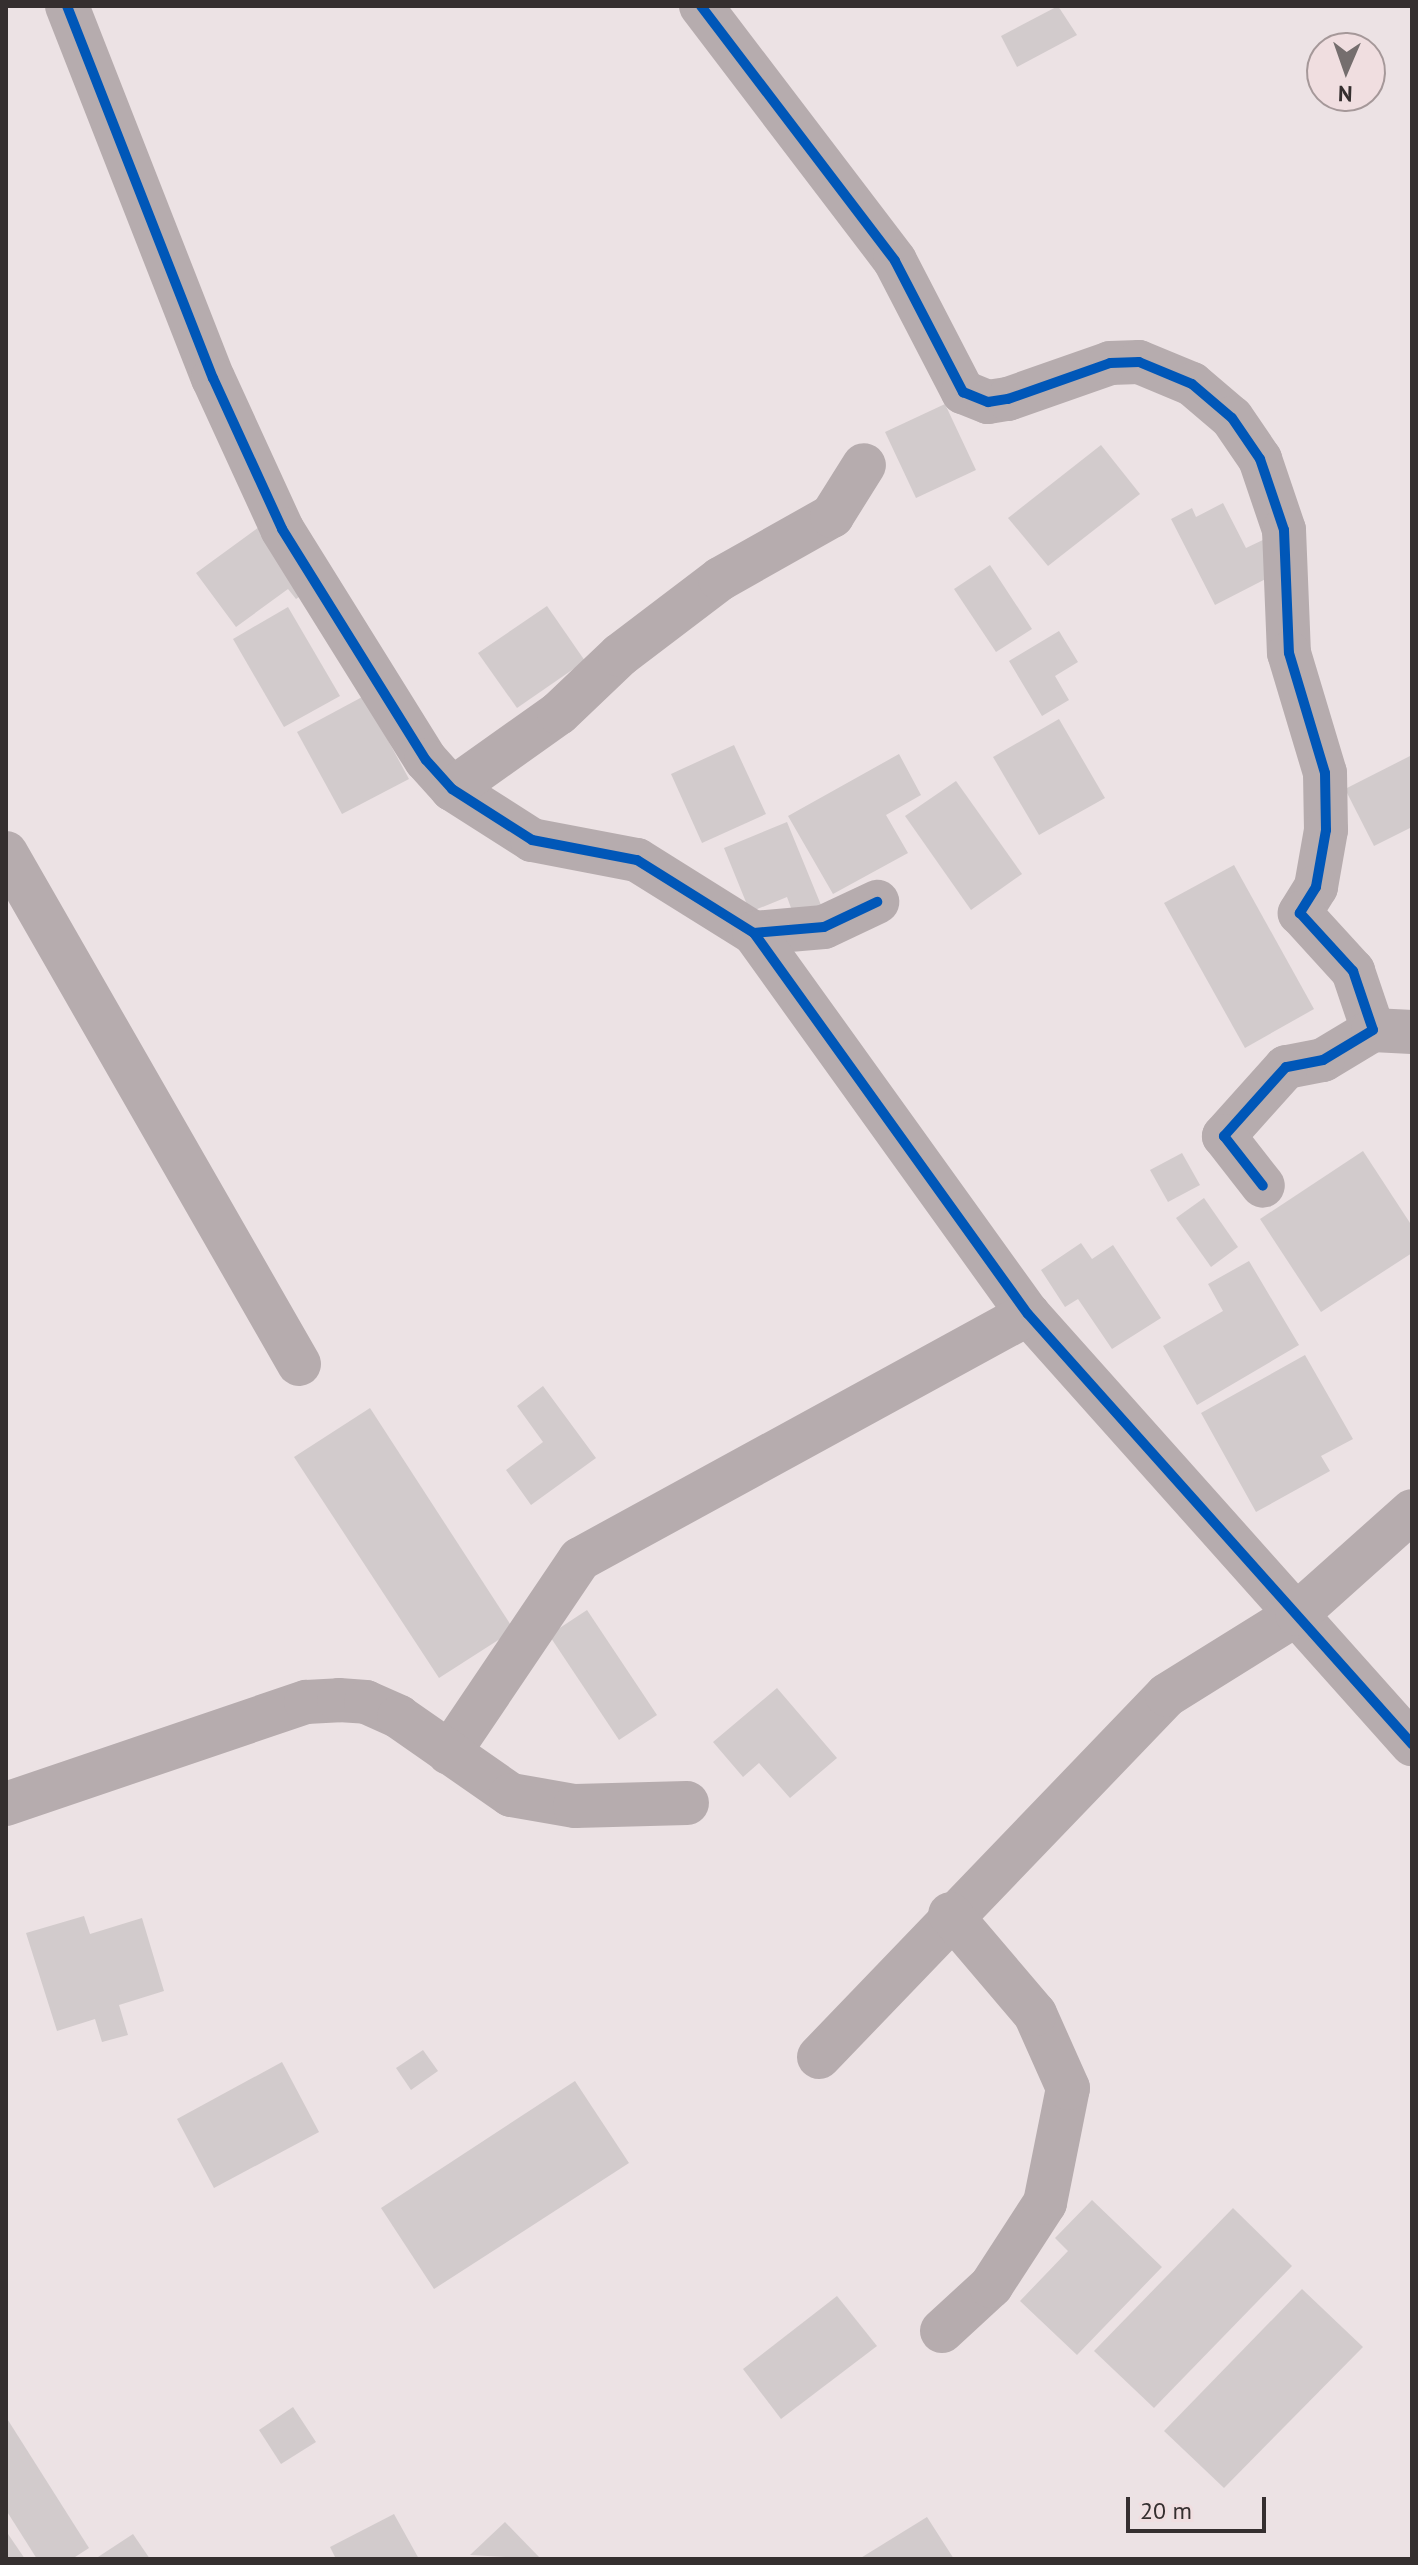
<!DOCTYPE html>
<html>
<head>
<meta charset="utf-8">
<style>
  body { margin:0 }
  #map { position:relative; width:1418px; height:2565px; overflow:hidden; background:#ece2e4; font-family:"PT Sans",sans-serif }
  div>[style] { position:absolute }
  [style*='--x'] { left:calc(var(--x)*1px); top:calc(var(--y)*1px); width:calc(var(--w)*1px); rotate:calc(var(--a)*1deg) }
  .building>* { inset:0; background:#d2cbcc }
  .minor>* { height:44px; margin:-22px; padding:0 22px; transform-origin:22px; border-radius:22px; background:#b6acae }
  .cycleway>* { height:10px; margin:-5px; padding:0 5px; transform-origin:5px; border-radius:5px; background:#0057b8 }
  span { translate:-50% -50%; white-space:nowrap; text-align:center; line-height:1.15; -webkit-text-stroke:8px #f0dee0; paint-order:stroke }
  .frame { position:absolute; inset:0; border:8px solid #352f2f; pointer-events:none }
  .north { position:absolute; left:1306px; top:32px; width:80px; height:80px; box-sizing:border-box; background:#f0dee0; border:2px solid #a59899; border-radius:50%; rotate:182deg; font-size:22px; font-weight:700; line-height:32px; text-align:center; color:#352f2f }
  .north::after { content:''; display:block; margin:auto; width:28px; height:36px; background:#756e6e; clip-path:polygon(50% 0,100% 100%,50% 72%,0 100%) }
  .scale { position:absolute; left:1126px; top:2497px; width:140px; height:36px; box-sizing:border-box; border:4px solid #352f2f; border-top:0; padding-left:10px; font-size:24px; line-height:28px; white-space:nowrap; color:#352f2f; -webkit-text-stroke:6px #f0dee0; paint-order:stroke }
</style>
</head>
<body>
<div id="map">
  <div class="building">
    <i style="clip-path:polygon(1058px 6px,1077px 35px,1017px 67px,1001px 36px)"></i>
    <i style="clip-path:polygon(945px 404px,976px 470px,916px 498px,885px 432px)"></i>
    <i style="clip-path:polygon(1101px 445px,1140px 494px,1048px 566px,1008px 518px)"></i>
    <i style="clip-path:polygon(1223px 503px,1246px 548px,1265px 539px,1281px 571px,1215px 605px,1171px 519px,1192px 508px,1196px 517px)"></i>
    <i style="clip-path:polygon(259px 527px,306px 592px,296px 599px,288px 589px,236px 627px,196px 573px)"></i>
    <i style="clip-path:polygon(990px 565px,1032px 629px,996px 652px,954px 589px)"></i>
    <i style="clip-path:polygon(547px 606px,585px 661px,517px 708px,478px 653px)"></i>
    <i style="clip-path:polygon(288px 607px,340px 696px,284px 727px,233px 639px)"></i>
    <i style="clip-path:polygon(1059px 631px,1078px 662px,1055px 676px,1069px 700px,1042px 716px,1009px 661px)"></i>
    <i style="clip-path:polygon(364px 696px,409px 779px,342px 814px,297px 732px)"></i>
    <i style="clip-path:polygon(1059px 719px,1105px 798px,1039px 835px,993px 757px)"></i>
    <i style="clip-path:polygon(734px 745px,766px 814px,702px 843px,671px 774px)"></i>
    <i style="clip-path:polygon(899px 754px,921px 795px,886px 815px,908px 853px,833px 894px,788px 816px)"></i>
    <i style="clip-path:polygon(1412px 755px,1412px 827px,1374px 846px,1345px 789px)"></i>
    <i style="clip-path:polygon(956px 781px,1022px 874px,971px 910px,905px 816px)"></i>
    <i style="clip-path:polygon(787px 822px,821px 905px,794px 916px,787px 897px,750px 912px,724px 848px)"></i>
    <i style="clip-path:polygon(1234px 865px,1314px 1009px,1245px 1048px,1164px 903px)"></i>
    <i style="clip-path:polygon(1363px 1151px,1412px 1226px,1412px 1253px,1321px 1312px,1260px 1219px)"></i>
    <i style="clip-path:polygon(1182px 1153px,1200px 1185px,1168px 1202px,1150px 1170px)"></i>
    <i style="clip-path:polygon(1204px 1198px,1238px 1247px,1211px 1267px,1176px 1218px)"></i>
    <i style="clip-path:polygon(1081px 1243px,1092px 1259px,1113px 1245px,1161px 1318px,1112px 1349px,1078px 1299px,1065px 1307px,1041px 1270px)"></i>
    <i style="clip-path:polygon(1249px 1261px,1299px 1345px,1197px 1405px,1163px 1346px,1223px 1311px,1208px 1284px)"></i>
    <i style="clip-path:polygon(1305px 1355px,1353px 1439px,1321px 1456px,1330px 1471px,1256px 1512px,1201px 1413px)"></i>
    <i style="clip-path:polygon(543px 1386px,596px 1458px,531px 1505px,506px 1470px,543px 1442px,517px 1406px)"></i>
    <i style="clip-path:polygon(370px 1408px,514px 1630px,439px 1678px,294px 1457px)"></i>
    <i style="clip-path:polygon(587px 1610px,657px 1715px,619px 1740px,549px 1635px)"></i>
    <i style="clip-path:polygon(777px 1688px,837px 1758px,790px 1798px,759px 1763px,743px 1777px,713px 1742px)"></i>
    <i style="clip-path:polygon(84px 1916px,90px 1934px,142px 1918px,164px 1991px,119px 2005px,128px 2035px,102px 2042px,95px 2019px,57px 2031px,26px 1933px)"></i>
    <i style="clip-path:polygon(423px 2050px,438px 2071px,411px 2090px,396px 2068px)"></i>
    <i style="clip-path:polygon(282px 2062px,319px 2132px,214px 2188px,177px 2119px)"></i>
    <i style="clip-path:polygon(575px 2081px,629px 2163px,434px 2289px,381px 2208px)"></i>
    <i style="clip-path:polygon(1092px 2200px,1162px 2267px,1077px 2355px,1020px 2301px,1068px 2251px,1055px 2238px)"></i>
    <i style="clip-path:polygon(1233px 2208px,1292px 2266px,1154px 2408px,1094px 2351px)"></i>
    <i style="clip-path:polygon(1302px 2289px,1363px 2347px,1224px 2488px,1164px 2431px)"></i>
    <i style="clip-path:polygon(837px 2296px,877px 2346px,781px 2419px,743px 2369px)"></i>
    <i style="clip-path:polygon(293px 2407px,316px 2442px,281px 2464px,259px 2430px)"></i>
    <i style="clip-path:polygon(6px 2417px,89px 2548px,72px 2559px,37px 2559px,6px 2510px)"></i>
    <i style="clip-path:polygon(394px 2514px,419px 2559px,336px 2559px,330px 2547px)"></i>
    <i style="clip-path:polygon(927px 2517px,954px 2559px,859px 2559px)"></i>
    <i style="clip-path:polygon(505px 2522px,541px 2559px,470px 2555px)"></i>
    <i style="clip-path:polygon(6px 2531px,25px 2559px,6px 2559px)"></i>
    <i style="clip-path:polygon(133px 2534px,150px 2559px,95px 2559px)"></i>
  </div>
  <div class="minor">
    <i style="--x:67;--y:6;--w:400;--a:68.6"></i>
    <i style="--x:213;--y:378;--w:166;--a:65.4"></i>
    <i style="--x:282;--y:529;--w:272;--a:58.1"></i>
    <i style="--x:426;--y:760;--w:39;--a:48"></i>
    <i style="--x:452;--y:789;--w:95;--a:32.5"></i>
    <i style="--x:532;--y:840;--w:107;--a:10.8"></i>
    <i style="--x:637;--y:860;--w:138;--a:32"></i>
    <i style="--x:754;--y:933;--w:70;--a:-4.9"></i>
    <i style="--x:824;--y:927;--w:59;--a:-25.3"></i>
    <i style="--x:701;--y:6;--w:320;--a:52.7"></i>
    <i style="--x:895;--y:261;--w:148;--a:62.6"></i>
    <i style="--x:963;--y:392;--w:27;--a:22"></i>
    <i style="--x:988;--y:402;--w:20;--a:-9"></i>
    <i style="--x:1008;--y:399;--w:108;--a:-19.4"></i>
    <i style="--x:1110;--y:363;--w:29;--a:-2"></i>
    <i style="--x:1139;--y:362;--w:57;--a:22.5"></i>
    <i style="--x:1192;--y:384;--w:52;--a:40.4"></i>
    <i style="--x:1232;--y:418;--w:50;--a:55.7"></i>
    <i style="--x:1260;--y:459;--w:75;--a:71.3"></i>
    <i style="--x:1284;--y:530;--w:123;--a:87.7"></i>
    <i style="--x:1289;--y:653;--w:125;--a:73.3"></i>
    <i style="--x:1325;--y:773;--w:57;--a:89"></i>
    <i style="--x:1326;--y:830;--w:58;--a:100"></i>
    <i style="--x:1316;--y:887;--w:31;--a:122"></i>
    <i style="--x:1300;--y:913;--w:79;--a:47.6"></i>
    <i style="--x:1353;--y:971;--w:62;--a:71.3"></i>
    <i style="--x:1373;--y:1030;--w:58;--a:149"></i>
    <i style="--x:1323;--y:1060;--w:38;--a:169"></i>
    <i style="--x:1286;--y:1067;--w:93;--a:131.9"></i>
    <i style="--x:1224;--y:1136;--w:63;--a:52"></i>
    <i style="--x:452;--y:789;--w:131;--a:-35.4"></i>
    <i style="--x:559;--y:713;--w:84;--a:-43.6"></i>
    <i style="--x:620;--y:655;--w:126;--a:-37.2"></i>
    <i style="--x:720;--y:579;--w:129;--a:-29.4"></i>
    <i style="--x:832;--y:516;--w:60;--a:-57.9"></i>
    <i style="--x:6;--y:853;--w:589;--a:60.17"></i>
    <i style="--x:754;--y:933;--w:469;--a:54.3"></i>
    <i style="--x:1028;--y:1314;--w:577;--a:48.23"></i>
    <i style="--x:1373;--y:1030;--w:39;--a:3"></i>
    <i style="--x:449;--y:1753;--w:234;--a:-56"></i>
    <i style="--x:580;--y:1559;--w:511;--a:-28.67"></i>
    <i style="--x:6;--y:1804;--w:317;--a:-18.8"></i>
    <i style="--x:306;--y:1702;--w:33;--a:-3"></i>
    <i style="--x:339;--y:1700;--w:27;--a:4"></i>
    <i style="--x:366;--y:1702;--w:36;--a:24"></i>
    <i style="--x:399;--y:1717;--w:136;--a:34.9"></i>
    <i style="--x:511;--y:1795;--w:65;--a:9.8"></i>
    <i style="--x:575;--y:1806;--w:112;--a:-1.5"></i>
    <i style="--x:819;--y:2057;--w:502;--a:-46.13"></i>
    <i style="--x:1167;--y:1695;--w:153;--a:-31.9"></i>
    <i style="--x:1297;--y:1614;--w:154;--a:-41.8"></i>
    <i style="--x:942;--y:2331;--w:67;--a:-42.6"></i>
    <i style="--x:991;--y:2286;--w:99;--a:-57"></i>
    <i style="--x:1045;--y:2203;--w:117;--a:-78.7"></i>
    <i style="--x:1068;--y:2088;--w:81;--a:-114"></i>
    <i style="--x:1035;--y:2014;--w:131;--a:-130.4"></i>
  </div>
  <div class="cycleway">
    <i style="--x:67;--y:6;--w:400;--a:68.6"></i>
    <i style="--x:213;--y:378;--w:166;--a:65.4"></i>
    <i style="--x:282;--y:529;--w:272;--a:58.1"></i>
    <i style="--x:426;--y:760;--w:39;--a:48"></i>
    <i style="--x:452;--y:789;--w:95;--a:32.5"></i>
    <i style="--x:532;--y:840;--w:107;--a:10.8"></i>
    <i style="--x:637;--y:860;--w:138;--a:32"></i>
    <i style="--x:754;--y:933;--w:70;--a:-4.9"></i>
    <i style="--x:824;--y:927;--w:59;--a:-25.3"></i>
    <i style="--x:701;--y:6;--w:320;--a:52.7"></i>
    <i style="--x:895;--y:261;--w:148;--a:62.6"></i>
    <i style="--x:963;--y:392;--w:27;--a:22"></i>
    <i style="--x:988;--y:402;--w:20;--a:-9"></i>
    <i style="--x:1008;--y:399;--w:108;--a:-19.4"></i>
    <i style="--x:1110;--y:363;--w:29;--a:-2"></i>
    <i style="--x:1139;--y:362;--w:57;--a:22.5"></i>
    <i style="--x:1192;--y:384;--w:52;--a:40.4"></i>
    <i style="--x:1232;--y:418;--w:50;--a:55.7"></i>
    <i style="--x:1260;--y:459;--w:75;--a:71.3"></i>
    <i style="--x:1284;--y:530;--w:123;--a:87.7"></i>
    <i style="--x:1289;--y:653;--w:125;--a:73.3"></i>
    <i style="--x:1325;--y:773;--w:57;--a:89"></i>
    <i style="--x:1326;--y:830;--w:58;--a:100"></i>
    <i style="--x:1316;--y:887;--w:31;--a:122"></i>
    <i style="--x:1300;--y:913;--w:79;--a:47.6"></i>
    <i style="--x:1353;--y:971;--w:62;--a:71.3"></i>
    <i style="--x:1373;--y:1030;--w:58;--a:149"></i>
    <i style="--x:1323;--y:1060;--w:38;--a:169"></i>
    <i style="--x:1286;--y:1067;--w:93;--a:131.9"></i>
    <i style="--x:1224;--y:1136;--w:63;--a:52"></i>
    <i style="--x:754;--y:933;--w:469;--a:54.3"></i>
    <i style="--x:1028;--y:1314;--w:577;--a:48.23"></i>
  </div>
  <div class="frame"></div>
  <div class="north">N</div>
  <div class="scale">20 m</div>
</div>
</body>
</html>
